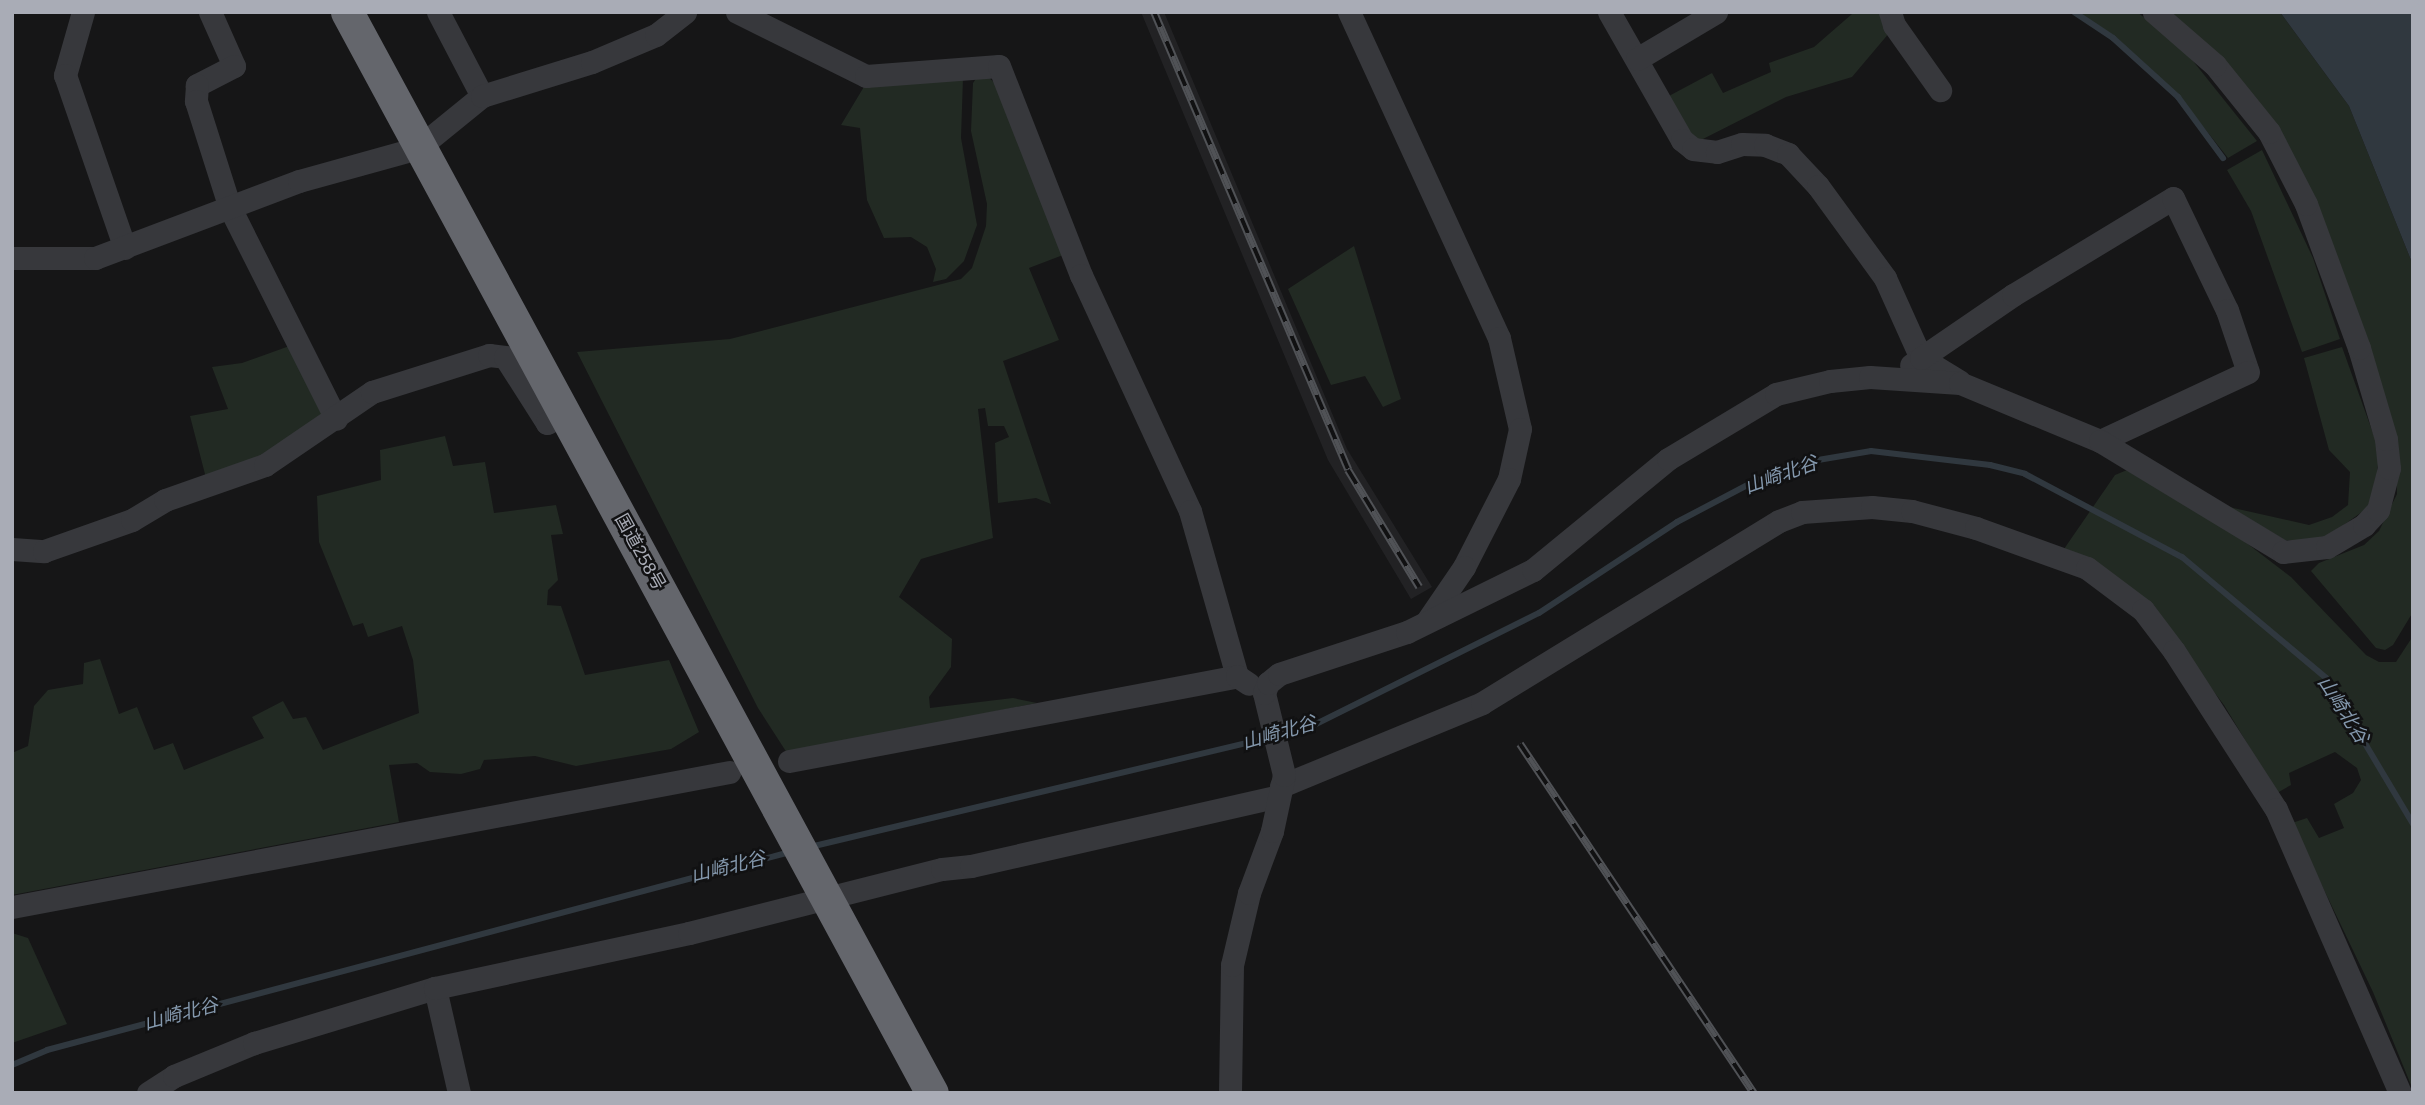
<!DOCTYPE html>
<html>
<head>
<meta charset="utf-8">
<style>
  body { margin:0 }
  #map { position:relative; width:2425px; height:1105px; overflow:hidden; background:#161617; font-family:Arial,"Noto Sans JP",sans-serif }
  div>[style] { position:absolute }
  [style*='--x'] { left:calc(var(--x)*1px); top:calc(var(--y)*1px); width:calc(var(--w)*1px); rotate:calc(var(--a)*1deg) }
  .built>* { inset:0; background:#222224 }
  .green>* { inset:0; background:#222a23 }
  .water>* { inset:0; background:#30383f }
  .stream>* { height:6px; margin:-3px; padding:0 3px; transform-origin:3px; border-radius:3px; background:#30383f }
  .minor>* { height:23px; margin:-11.5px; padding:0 11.5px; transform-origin:11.5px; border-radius:11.5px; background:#37383c }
  .highway>* { height:33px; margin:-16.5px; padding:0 16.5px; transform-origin:16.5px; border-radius:16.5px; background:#64666c }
  .rail>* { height:8px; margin-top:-4px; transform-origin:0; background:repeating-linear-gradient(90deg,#111112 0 16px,#505256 0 32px); box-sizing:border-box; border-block:2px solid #505256 }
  span { translate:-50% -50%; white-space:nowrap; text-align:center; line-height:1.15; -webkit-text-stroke:5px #111112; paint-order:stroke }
  .street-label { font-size:18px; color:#a9acb6 }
  .water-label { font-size:19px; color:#8498ad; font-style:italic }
  .frame { position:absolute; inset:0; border:14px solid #a9acb6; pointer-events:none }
</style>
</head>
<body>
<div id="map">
  <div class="built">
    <i style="clip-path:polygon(1141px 12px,1164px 12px,1347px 449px,1432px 587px,1411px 599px,1328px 460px)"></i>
  </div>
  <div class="green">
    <i style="clip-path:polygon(1884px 12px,1890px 32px,1852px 77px,1786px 97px,1699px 141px,1685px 133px,1667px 97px,1712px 73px,1723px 93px,1771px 72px,1769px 63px,1814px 47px,1852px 14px)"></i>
    <i style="clip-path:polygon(2079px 12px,2137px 12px,2181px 46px,2257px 141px,2228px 158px,2179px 96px,2115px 37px)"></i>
    <i style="clip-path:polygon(2167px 12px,2280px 12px,2349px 106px,2413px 265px,2413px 612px,2393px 645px,2385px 650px,2376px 648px,2311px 571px,2319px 563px,2364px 545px,2379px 531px,2397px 494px,2396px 438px,2297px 169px)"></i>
    <i style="clip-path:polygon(986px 75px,999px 87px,1063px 255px,1029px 268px,1059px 340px,1003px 361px,1051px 504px,1036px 498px,998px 503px,995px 443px,1009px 437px,1004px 426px,988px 426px,985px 408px,978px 409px,993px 538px,921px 559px,899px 597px,952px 639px,951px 667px,929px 697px,930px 708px,1013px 698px,1037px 703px,787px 753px,758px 708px,577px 352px,730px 339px,961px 279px,972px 268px,986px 226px,987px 204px,971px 131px,973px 83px,978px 76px)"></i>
    <i style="clip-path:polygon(963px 78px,961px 138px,977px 225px,964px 261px,946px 279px,933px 282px,936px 269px,927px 247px,911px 237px,884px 238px,867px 200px,860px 128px,841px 125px,865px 85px)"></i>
    <i style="clip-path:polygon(2262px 150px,2313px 258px,2340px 339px,2302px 352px,2251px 211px,2227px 170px)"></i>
    <i style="clip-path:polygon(1354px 246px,1401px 399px,1383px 407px,1365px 376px,1331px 385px,1288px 289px)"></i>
    <i style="clip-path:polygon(295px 344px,324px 419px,267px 458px,206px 478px,190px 416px,228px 409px,212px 367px,242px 363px)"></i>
    <i style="clip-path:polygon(2342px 347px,2379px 450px,2376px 490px,2366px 509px,2324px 539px,2305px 543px,2285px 540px,2229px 507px,2309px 525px,2332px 517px,2348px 505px,2350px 472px,2329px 450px,2304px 358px)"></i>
    <i style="clip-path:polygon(445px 436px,453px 466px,485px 462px,494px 513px,556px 505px,563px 534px,551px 535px,558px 580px,548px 590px,547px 605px,561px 606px,585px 675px,669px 660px,699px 732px,671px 749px,576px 766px,535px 756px,484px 760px,480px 769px,461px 774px,430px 772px,417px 763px,389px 765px,399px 822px,12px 895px,12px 753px,28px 746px,34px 706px,48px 690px,83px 684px,84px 663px,100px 659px,119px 714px,137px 707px,154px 750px,173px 743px,184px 770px,264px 738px,252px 717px,283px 701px,293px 719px,306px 717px,323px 750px,419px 713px,413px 660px,402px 626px,368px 637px,363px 623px,353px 626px,319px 542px,317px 496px,381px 480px,380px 450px)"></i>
    <i style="clip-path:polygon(2132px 468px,2197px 505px,2291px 577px,2366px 655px,2379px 662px,2396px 662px,2413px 636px,2413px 1090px,2373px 992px,2292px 823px,2307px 818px,2319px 838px,2344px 828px,2334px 804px,2353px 793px,2361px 780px,2357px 768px,2335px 752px,2289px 773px,2291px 785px,2277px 793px,2224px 705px,2152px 611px,2064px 549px,2115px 475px)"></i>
    <i style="clip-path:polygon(12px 933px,28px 938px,67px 1024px,12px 1043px)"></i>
  </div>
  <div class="water">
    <i style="clip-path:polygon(2280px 12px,2413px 12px,2413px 265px,2349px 106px)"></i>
  </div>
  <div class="stream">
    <i style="--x:2074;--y:12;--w:47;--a:33.7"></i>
    <i style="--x:2113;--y:38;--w:88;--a:42.2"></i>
    <i style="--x:2178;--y:97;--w:76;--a:53.6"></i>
    <i style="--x:1280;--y:735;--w:29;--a:-14"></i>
    <i style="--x:1308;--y:728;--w:258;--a:-26.5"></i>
    <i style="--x:1539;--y:613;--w:165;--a:-33.4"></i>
    <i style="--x:1677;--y:522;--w:93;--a:-27.7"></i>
    <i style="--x:1759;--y:479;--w:62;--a:-17.9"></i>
    <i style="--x:1818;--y:460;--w:54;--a:-9.6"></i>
    <i style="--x:1871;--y:451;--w:120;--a:6.7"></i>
    <i style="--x:1990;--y:465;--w:36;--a:14"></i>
    <i style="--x:2025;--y:474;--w:178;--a:27.9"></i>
    <i style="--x:2182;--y:557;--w:188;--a:40"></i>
    <i style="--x:2326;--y:678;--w:170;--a:59.2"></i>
    <i style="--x:810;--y:847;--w:473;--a:-13.4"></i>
    <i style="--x:12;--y:1065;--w:38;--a:-23"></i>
    <i style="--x:47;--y:1050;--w:769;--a:-14.92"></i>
  </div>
  <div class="minor">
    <i style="--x:83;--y:12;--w:66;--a:105.9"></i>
    <i style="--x:65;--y:75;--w:183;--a:70.9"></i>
    <i style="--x:210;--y:12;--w:59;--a:66"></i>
    <i style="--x:234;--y:66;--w:42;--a:152.8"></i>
    <i style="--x:197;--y:85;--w:16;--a:94"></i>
    <i style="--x:196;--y:101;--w:112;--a:72.4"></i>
    <i style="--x:230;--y:208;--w:236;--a:63.3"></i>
    <i style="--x:438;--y:12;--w:95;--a:62.4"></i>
    <i style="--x:737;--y:12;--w:144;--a:26.4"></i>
    <i style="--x:866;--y:76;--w:133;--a:-4.3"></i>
    <i style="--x:999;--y:66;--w:225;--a:68.6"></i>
    <i style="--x:1081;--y:275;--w:260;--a:65.2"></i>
    <i style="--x:1190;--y:511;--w:172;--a:74.1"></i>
    <i style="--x:1349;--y:12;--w:359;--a:65.3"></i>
    <i style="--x:1499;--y:338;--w:93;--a:77"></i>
    <i style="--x:1520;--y:429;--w:51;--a:102.4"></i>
    <i style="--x:1509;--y:479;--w:99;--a:117.1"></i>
    <i style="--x:1464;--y:567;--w:65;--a:124.4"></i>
    <i style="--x:1609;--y:12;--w:147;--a:60.3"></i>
    <i style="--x:1682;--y:140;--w:14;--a:39"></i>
    <i style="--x:1693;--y:149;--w:24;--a:7"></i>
    <i style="--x:1717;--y:152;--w:26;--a:-18"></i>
    <i style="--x:1742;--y:144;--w:23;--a:2"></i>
    <i style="--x:1765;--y:145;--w:25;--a:21"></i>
    <i style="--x:1788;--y:154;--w:44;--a:46.8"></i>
    <i style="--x:1818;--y:186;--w:114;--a:53.9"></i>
    <i style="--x:1885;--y:278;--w:88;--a:65.8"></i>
    <i style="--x:1921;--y:358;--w:12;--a:145"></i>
    <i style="--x:1890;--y:12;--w:14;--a:73"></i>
    <i style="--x:1894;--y:25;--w:80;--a:54.7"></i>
    <i style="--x:1637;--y:59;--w:92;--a:-30.7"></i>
    <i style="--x:12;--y:258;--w:83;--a:0"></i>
    <i style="--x:95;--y:258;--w:218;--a:-20.7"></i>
    <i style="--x:299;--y:181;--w:123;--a:-15.5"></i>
    <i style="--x:418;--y:148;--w:82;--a:-39.1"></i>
    <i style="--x:482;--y:96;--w:115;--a:-17.2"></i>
    <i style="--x:592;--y:62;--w:69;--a:-22.9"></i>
    <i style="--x:656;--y:35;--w:37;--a:-38"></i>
    <i style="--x:1959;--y:381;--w:44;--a:-148.8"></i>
    <i style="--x:1921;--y:358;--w:112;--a:-34.4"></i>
    <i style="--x:2013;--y:295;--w:187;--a:-31.2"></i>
    <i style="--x:2173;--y:198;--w:124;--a:64.3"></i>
    <i style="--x:2227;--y:310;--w:65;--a:71.3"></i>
    <i style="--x:2248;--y:372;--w:163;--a:155"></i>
    <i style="--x:12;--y:549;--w:32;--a:4"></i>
    <i style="--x:44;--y:551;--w:93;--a:-19.4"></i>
    <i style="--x:132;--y:520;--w:39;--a:-31"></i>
    <i style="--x:165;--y:500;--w:106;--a:-19.3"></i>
    <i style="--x:265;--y:465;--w:130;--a:-34.3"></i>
    <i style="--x:372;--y:392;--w:123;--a:-17.5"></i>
    <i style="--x:489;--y:355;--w:16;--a:7"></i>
    <i style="--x:505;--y:357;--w:78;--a:57.5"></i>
    <i style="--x:547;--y:423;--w:19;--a:-28"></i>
    <i style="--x:789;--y:761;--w:456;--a:-10.7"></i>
    <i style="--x:1237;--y:676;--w:14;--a:34"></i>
    <i style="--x:1281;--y:786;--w:217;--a:-22.4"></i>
    <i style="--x:1482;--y:703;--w:348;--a:-31.5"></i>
    <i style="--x:1779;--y:521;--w:25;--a:-21"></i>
    <i style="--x:1802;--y:512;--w:70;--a:-4.1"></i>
    <i style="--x:1872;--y:507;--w:40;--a:5.7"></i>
    <i style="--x:1912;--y:511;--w:66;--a:14.9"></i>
    <i style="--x:1976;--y:528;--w:118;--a:19.8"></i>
    <i style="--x:2087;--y:568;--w:70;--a:36.9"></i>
    <i style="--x:2143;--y:610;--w:51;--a:52.9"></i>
    <i style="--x:2174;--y:651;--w:188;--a:57.2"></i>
    <i style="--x:2276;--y:809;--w:310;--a:66.4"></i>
    <i style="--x:12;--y:907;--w:730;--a:-10.66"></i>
    <i style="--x:148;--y:1093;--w:31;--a:-33"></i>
    <i style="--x:174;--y:1076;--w:87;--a:-22.4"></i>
    <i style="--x:254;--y:1043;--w:189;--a:-16.9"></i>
    <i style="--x:459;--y:1093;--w:108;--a:-102.9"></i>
    <i style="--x:435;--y:988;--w:260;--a:-12.2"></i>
    <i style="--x:689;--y:933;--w:261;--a:-14.2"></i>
    <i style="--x:942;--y:869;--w:29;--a:-6"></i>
    <i style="--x:971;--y:866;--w:316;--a:-12.8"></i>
    <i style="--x:1230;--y:1093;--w:128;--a:-89.1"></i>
    <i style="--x:1232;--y:965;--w:74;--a:-76.7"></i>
    <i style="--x:1249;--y:893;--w:66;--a:-69.6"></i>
    <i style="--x:1272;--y:831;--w:57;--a:-77.9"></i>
    <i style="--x:1284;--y:775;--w:84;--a:-103.7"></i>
    <i style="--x:1264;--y:693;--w:11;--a:-68"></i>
    <i style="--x:1268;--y:683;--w:14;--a:-39"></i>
    <i style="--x:1279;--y:674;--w:135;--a:-18.2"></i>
    <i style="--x:1407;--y:632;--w:140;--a:-26.2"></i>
    <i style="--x:1533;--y:570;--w:175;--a:-39.4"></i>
    <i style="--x:1668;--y:459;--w:126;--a:-31"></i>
    <i style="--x:1776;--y:394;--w:56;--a:-13.5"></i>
    <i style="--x:1830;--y:381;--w:40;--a:-5.7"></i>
    <i style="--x:1870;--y:377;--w:90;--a:3.8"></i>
    <i style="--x:1960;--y:383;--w:152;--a:22.5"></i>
    <i style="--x:2100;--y:441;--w:214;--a:31.2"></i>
    <i style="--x:2283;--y:552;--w:44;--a:-6.5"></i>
    <i style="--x:2327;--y:547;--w:43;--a:-30.7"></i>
    <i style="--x:2364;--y:525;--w:21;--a:-47"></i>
    <i style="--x:2378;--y:510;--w:43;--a:-75.3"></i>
    <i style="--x:2389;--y:468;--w:29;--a:-96"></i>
    <i style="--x:2386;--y:439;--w:95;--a:-106.5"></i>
    <i style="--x:2359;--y:348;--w:153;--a:-110.2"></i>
    <i style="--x:2306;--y:204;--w:81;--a:-117.2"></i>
    <i style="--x:2269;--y:132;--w:86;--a:-128.9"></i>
    <i style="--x:2215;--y:65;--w:81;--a:-139"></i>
  </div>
  <div class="highway">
    <i style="--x:347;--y:12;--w:1229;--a:61.58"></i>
  </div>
  <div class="rail">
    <i style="--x:1154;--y:12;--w:497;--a:67"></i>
    <i style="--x:1348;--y:470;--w:137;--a:58.7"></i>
    <i style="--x:1520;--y:744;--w:420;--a:56.2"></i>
  </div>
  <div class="street-label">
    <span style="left:640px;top:552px;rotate:61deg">国道258号</span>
  </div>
  <div class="water-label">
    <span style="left:1781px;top:475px;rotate:-20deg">山崎北谷</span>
    <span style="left:2343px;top:710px;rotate:57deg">山崎北谷</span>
    <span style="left:1279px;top:733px;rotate:-16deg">山崎北谷</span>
    <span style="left:728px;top:867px;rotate:-14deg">山崎北谷</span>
    <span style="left:181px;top:1014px;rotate:-15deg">山崎北谷</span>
  </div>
  <div class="frame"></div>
</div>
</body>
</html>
